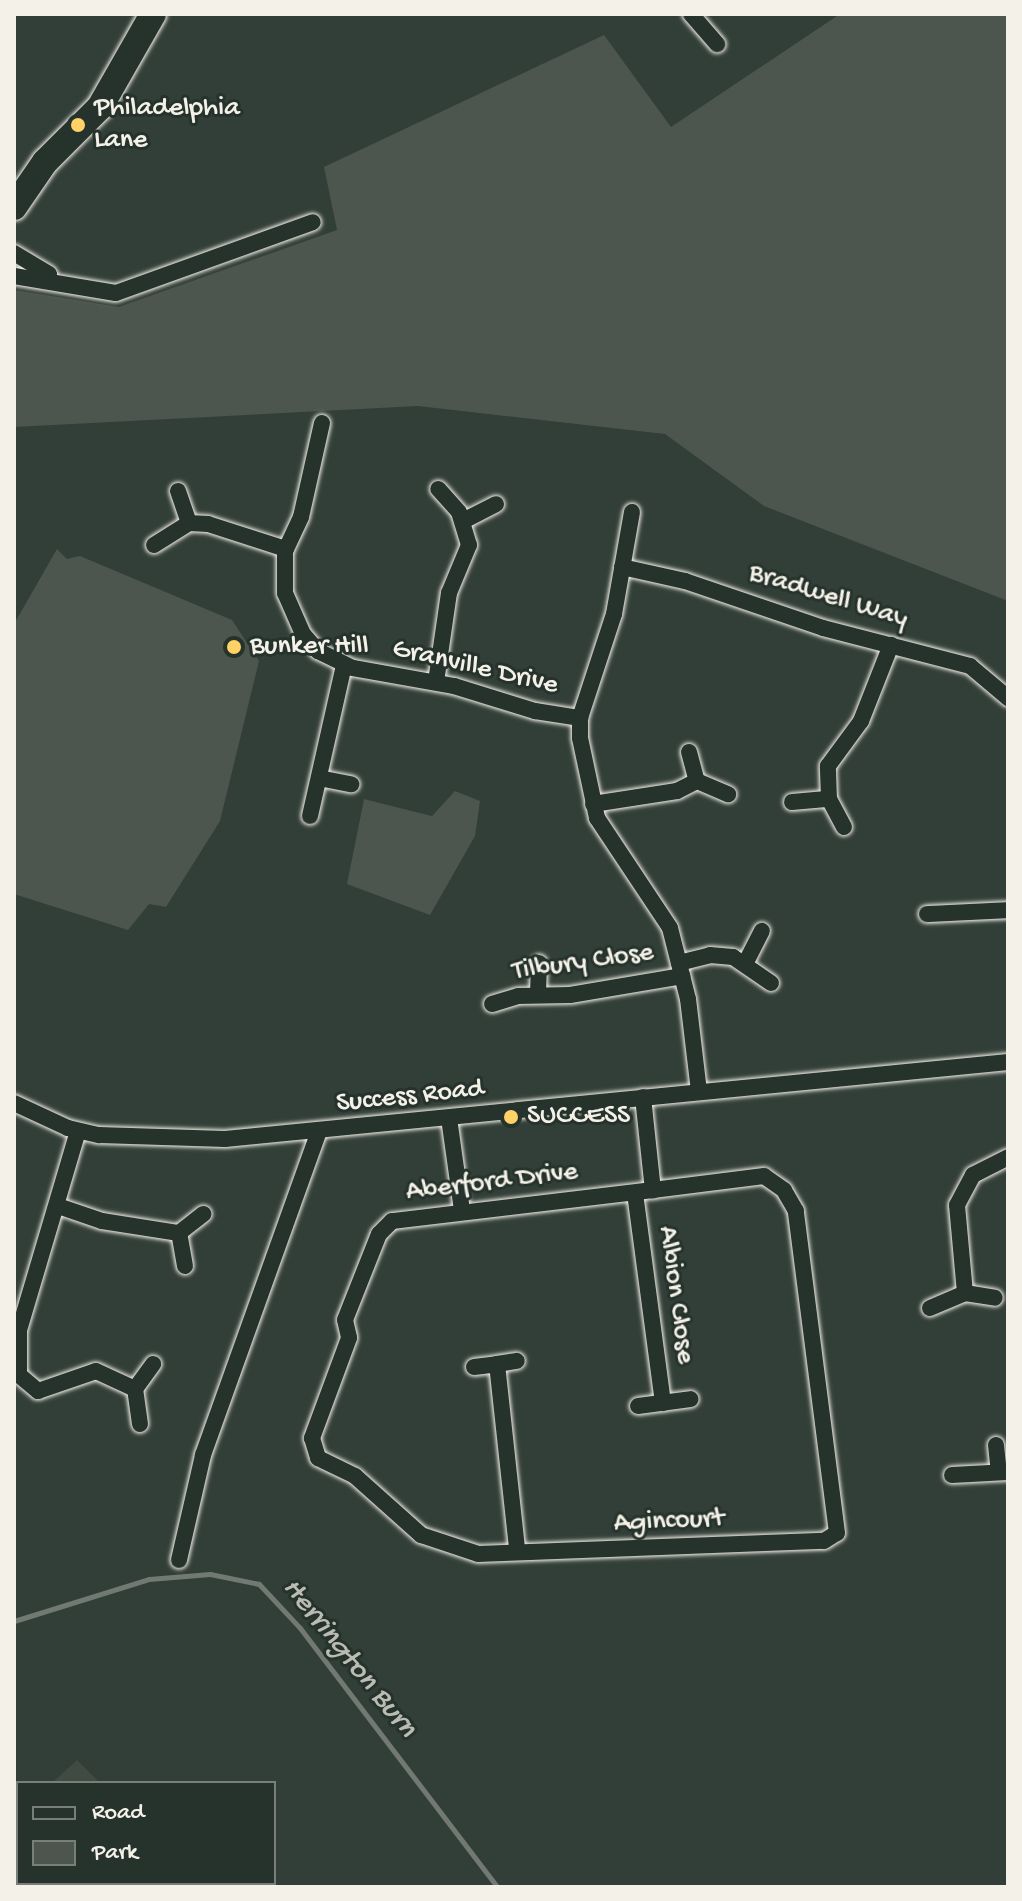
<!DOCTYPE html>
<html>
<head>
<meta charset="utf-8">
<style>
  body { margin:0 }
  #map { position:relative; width:1022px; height:1901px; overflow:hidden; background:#323e38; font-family:"Gochi Hand",sans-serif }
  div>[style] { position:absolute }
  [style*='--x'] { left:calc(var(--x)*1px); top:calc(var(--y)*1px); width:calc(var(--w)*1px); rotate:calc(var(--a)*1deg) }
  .built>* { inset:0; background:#404b44 }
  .green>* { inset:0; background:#4c564f }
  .stream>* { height:5px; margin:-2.5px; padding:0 2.5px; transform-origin:2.5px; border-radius:2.5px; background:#727972 }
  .roads { filter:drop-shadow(0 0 2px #f4f1e8) drop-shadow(0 0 2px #f4f1e8) }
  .street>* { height:16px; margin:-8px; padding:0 8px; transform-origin:8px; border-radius:8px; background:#26332d }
  .primary>* { height:26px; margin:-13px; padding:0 13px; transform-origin:13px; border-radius:13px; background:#26332d }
  .dots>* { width:22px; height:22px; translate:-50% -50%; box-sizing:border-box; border:4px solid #26332d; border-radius:50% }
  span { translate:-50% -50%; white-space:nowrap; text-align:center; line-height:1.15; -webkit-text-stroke:6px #26332d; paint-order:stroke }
  .poi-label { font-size:28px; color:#f4f1e8 }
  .left { translate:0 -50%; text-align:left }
  .street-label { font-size:28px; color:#f4f1e8 }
  .water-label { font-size:30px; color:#babbb3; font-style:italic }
  .frame { position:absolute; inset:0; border:16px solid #f4f1e8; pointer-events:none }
  .legend { position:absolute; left:16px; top:1781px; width:260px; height:104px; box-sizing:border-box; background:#26332d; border:2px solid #787f78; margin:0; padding:10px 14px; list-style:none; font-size:24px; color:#f4f1e8 }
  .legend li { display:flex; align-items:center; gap:16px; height:40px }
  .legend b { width:40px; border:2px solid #787f78 }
</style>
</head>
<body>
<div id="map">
  <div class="built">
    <i style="clip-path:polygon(77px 1760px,100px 1783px,52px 1783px)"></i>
    <i style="clip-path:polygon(18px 1815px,18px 1883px,203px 1887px,14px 1887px)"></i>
  </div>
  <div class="green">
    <i style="clip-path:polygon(840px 14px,1008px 14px,1008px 601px,764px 506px,665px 434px,418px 406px,14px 427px,14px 290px,119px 307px,337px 230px,324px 167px,604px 35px,671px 127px)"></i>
    <i style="clip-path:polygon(57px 549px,67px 559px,80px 556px,232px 620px,259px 661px,220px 821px,166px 907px,149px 904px,128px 930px,14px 894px,14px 624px)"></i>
    <i style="clip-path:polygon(455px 791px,480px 801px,475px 836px,430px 915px,347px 884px,364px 799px,432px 816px)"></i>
  </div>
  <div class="stream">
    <i style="--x:14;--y:1621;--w:141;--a:-17.3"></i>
    <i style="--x:149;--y:1579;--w:61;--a:-4.7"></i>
    <i style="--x:210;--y:1574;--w:50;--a:11.5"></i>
    <i style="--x:259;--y:1584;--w:60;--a:47"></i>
    <i style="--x:300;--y:1628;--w:325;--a:52.7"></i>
  </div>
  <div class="roads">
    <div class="street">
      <i style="--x:691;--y:14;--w:40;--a:49"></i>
      <i style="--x:14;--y:253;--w:41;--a:31"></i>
      <i style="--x:14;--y:276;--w:103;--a:9.5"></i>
      <i style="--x:116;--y:293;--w:209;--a:-19.8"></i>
      <i style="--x:322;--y:423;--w:96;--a:102.6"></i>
      <i style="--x:301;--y:517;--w:38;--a:115"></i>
      <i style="--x:285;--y:551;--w:42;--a:90"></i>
      <i style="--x:285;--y:593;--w:45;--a:66.3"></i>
      <i style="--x:303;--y:634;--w:23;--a:49"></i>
      <i style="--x:318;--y:651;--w:39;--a:26"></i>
      <i style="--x:353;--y:668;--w:103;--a:10.1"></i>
      <i style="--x:454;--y:686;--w:85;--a:17.2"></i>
      <i style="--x:535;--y:711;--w:46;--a:8.8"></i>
      <i style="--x:178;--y:491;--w:34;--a:71"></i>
      <i style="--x:632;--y:512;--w:104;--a:100"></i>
      <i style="--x:614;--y:614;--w:109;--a:108.1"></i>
      <i style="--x:580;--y:718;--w:20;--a:90"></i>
      <i style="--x:580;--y:738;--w:82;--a:78"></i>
      <i style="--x:597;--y:818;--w:132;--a:56.4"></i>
      <i style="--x:670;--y:928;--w:73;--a:75.8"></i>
      <i style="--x:688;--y:999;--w:93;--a:83.2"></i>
      <i style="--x:463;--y:521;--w:37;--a:-27"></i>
      <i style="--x:154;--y:545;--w:41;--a:-32.2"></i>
      <i style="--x:189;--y:523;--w:19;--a:3"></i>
      <i style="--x:208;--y:524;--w:82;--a:17.8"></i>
      <i style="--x:622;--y:567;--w:65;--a:12.5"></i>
      <i style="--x:685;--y:581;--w:146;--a:18.8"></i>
      <i style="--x:823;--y:628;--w:152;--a:14.5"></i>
      <i style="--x:970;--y:666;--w:50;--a:40.1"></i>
      <i style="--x:436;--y:682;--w:90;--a:-81.7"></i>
      <i style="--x:449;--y:593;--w:52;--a:-67.4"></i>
      <i style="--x:469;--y:545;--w:34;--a:-107"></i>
      <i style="--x:459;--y:512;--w:31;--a:-132"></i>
      <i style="--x:689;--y:752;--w:30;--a:75"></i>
      <i style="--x:697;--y:781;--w:34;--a:23"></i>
      <i style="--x:319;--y:778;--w:33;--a:11"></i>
      <i style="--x:792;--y:802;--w:37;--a:-5"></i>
      <i style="--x:593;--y:804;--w:85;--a:-8.8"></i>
      <i style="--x:677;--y:791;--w:22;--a:-27"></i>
      <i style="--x:310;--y:816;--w:155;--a:-77.3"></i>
      <i style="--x:844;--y:827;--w:32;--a:-118"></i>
      <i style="--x:829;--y:799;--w:33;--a:-92"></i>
      <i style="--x:828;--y:766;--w:56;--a:-53.7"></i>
      <i style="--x:861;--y:721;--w:82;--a:-68.5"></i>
      <i style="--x:927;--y:914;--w:81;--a:-2.8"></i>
      <i style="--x:746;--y:962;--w:35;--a:-63"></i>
      <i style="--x:679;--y:963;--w:32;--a:-14"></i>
      <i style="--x:710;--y:955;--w:23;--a:5"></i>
      <i style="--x:733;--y:957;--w:46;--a:34.4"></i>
      <i style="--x:538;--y:993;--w:30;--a:-88"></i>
      <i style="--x:492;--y:1004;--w:27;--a:-17"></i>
      <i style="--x:518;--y:996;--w:52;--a:-1.1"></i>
      <i style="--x:570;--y:995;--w:114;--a:-9.6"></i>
      <i style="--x:643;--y:1097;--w:94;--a:83.9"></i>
      <i style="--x:653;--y:1190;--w:263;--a:173.2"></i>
      <i style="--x:392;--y:1221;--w:18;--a:135"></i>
      <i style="--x:379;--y:1234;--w:92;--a:111.6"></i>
      <i style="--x:345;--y:1320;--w:18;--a:77"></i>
      <i style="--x:349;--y:1338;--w:107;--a:110.3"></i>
      <i style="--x:312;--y:1438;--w:21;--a:73"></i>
      <i style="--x:318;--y:1458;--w:41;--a:25.9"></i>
      <i style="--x:355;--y:1476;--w:89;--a:41.8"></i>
      <i style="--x:421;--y:1535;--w:60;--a:18.4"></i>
      <i style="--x:478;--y:1554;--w:346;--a:-2.2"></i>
      <i style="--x:824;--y:1541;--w:15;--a:-32"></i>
      <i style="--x:837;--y:1533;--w:325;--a:-97.3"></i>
      <i style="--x:796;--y:1211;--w:24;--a:-120"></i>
      <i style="--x:784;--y:1190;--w:24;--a:-145"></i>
      <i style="--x:764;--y:1176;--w:112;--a:172.8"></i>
      <i style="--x:14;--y:1103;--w:60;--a:24.8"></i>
      <i style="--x:68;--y:1128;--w:32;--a:13"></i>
      <i style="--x:99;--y:1135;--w:126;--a:1.8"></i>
      <i style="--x:225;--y:1139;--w:787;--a:-5.62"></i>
      <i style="--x:449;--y:1118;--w:94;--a:82"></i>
      <i style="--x:78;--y:1131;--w:208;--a:106.5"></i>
      <i style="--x:19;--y:1330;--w:45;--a:90"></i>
      <i style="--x:19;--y:1375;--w:25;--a:40"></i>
      <i style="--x:38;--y:1391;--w:61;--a:-19"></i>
      <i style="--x:96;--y:1371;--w:43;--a:24.8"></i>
      <i style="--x:635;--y:1193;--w:212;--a:82.4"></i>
      <i style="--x:58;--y:1206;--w:46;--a:18.8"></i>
      <i style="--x:102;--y:1221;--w:78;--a:8.9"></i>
      <i style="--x:185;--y:1266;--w:34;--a:-100"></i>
      <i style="--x:179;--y:1233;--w:31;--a:-38"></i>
      <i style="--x:965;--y:1293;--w:88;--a:-95.2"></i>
      <i style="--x:957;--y:1205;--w:34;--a:-62"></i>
      <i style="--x:973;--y:1175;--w:39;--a:-27"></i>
      <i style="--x:930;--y:1308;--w:38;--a:-23"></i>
      <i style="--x:965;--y:1293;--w:30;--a:9"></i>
      <i style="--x:497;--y:1364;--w:20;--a:-9"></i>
      <i style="--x:474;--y:1367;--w:23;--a:-7"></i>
      <i style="--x:497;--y:1364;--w:186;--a:83.8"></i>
      <i style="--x:638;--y:1406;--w:53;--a:-7.5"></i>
      <i style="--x:140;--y:1424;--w:35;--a:-98"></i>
      <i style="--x:135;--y:1389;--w:31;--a:-54"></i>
      <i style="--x:996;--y:1445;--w:27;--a:84"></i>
      <i style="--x:952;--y:1475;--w:56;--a:-3.1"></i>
      <i style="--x:179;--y:1560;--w:108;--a:-77.1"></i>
      <i style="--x:203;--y:1455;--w:342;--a:-70.3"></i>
    </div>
    <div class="primary">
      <i style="--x:14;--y:207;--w:55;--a:-55.4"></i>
      <i style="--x:45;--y:162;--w:78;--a:-45"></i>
      <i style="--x:100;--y:107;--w:107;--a:-60.3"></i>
    </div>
  </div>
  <div class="dots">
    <i style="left:78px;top:125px;background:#ffd166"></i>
    <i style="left:234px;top:647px;background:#ffd166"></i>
    <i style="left:511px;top:1117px;background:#ffd166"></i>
  </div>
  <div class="poi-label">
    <span class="left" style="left:94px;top:125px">Philadelphia<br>Lane</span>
    <span class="left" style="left:250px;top:647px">Bunker Hill</span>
    <span class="left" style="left:527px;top:1117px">SUCCESS</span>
  </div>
  <div class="street-label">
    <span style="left:828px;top:597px;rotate:17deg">Bradwell Way</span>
    <span style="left:475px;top:668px;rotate:13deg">Granville Drive</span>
    <span style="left:583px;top:963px;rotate:-8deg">Tilbury Close</span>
    <span style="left:410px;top:1097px;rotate:-6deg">Success Road</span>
    <span style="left:492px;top:1183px;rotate:-7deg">Aberford Drive</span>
    <span style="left:675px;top:1295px;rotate:82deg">Albion Close</span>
    <span style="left:669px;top:1522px;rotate:-3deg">Agincourt</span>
  </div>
  <div class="water-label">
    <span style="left:348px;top:1659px;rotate:51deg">Herrington Burn</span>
  </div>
  <div class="frame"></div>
  <ul class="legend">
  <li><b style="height:10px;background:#26332d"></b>Road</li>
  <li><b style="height:22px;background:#4c564f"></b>Park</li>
  </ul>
</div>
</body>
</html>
